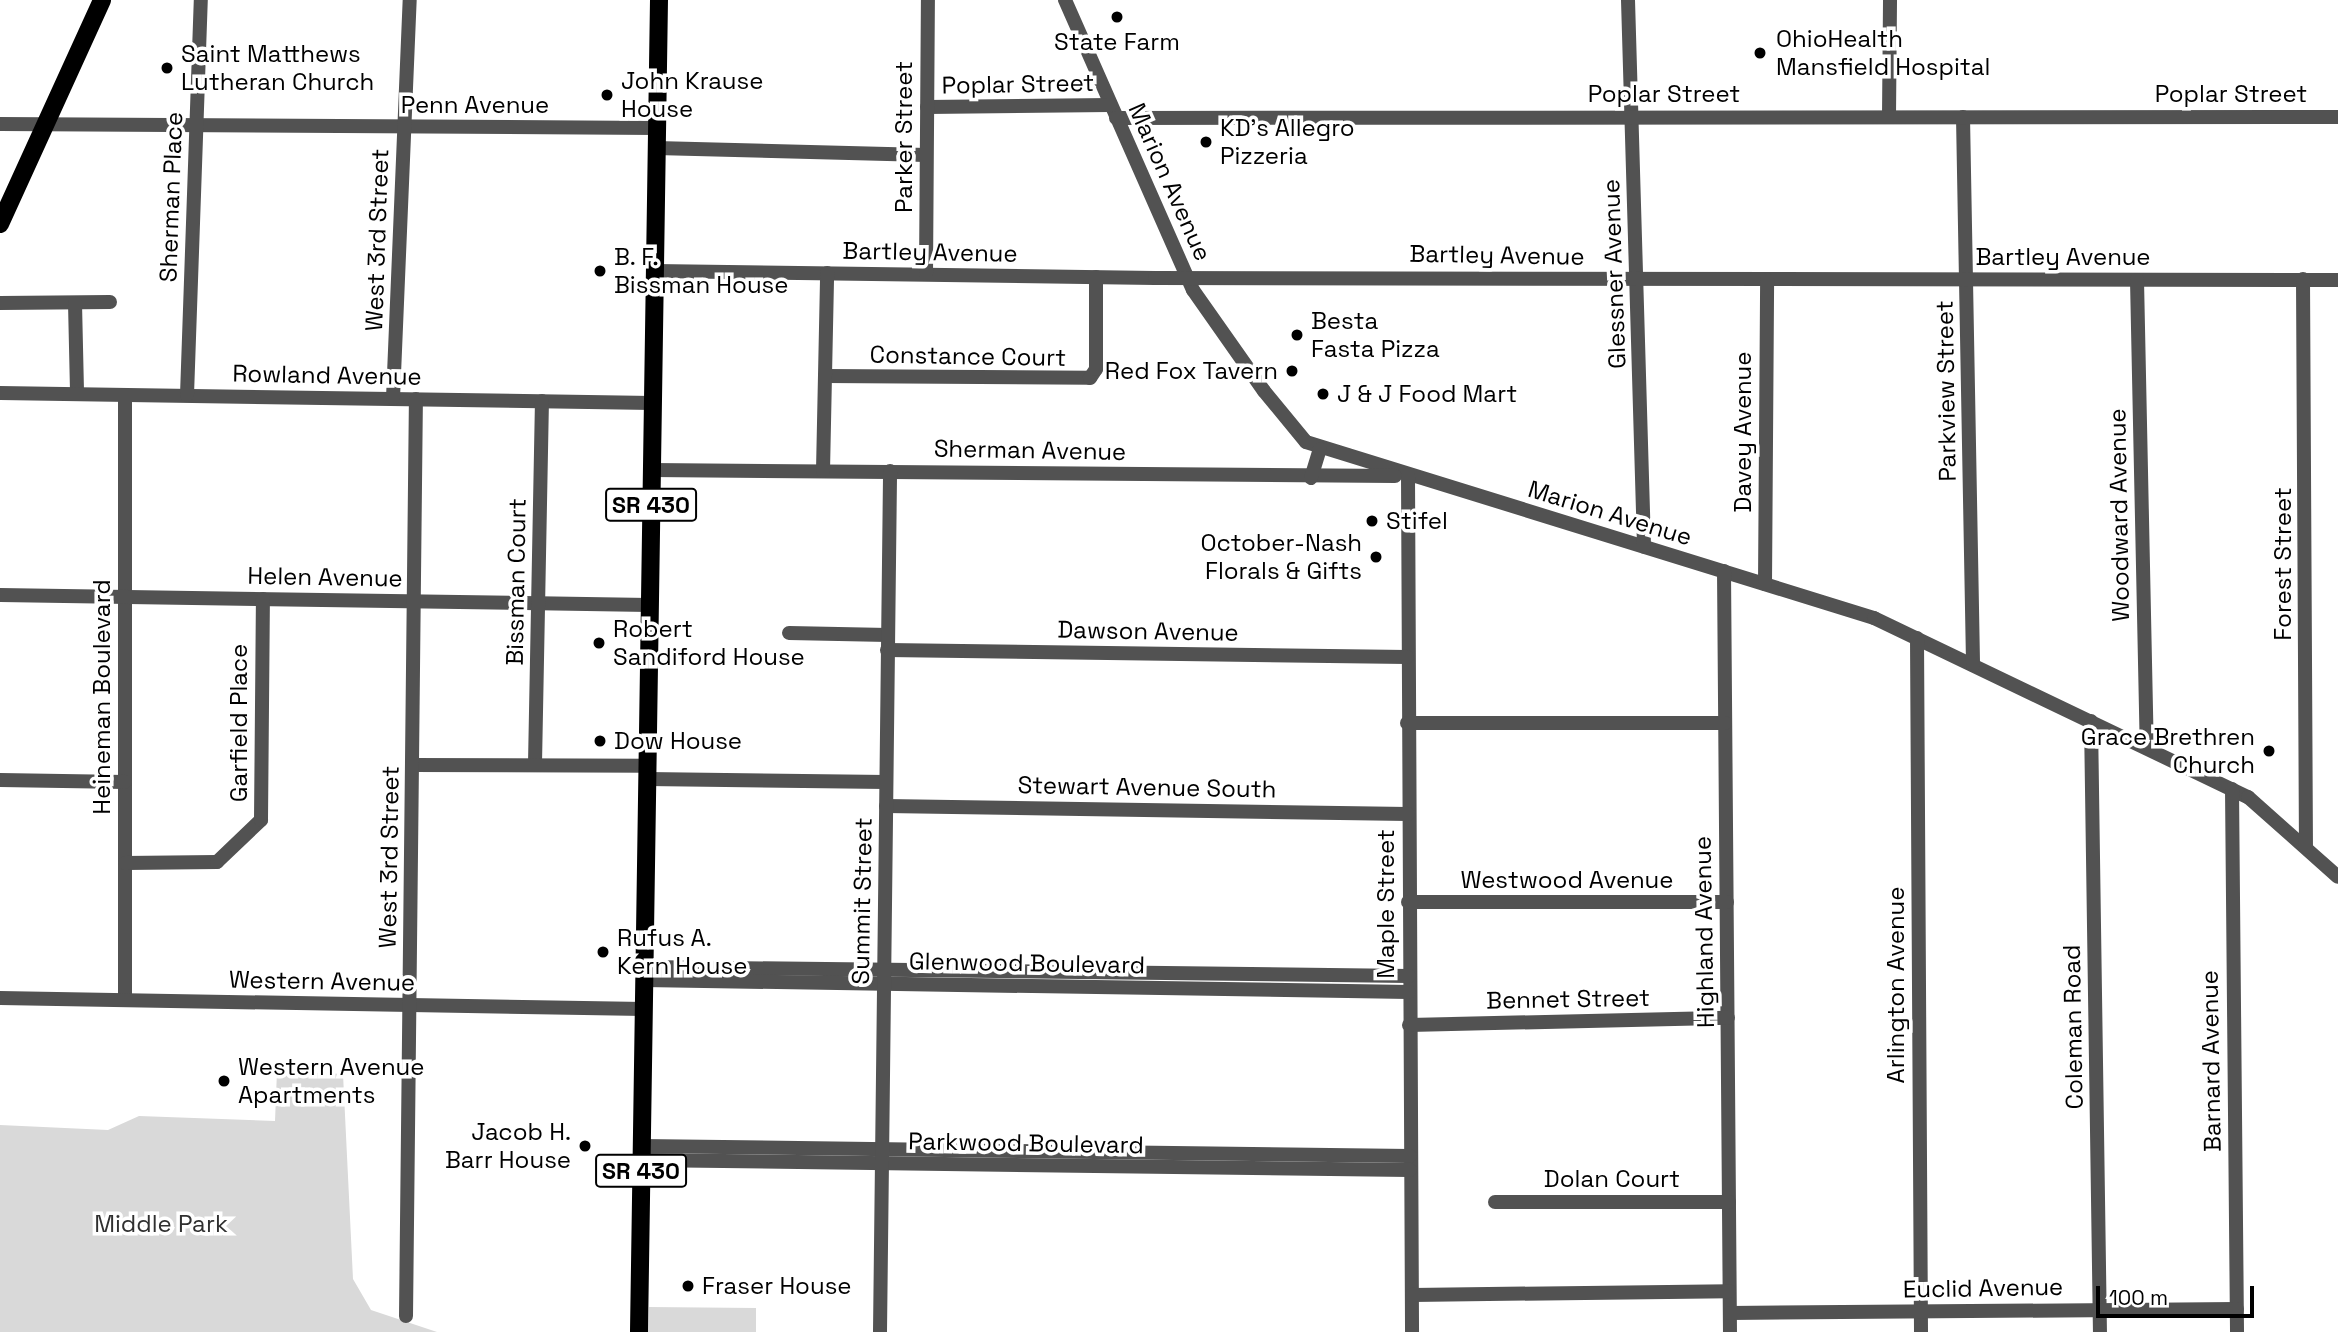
<!DOCTYPE html>
<html>
<head>
<meta charset="utf-8">
<style>
  body { margin:0 }
  #map { position:relative; width:2338px; height:1332px; overflow:hidden; background:#fff; font-family:"Space Grotesk",sans-serif }
  div>[style] { position:absolute }
  [style*='--x'] { left:calc(var(--x)*1px); top:calc(var(--y)*1px); width:calc(var(--w)*1px); rotate:calc(var(--a)*1deg) }
  .green>* { inset:0; background:#d9d9d9 }
  .minor>* { height:14px; margin:-7px; padding:0 7px; transform-origin:7px; border-radius:7px; background:#525252 }
  .major>* { height:18px; margin:-9px; padding:0 9px; transform-origin:9px; border-radius:9px; background:#000 }
  .dots>* { width:19px; height:19px; translate:-50% -50%; box-sizing:border-box; border:4px solid #fff; border-radius:50% }
  span { translate:-50% -50%; white-space:nowrap; text-align:center; line-height:1.15; -webkit-text-stroke:7px #fff; paint-order:stroke }
  .shield-label span { padding:2px 5px; background:#fff; border:2px solid; border-radius:5px; -webkit-text-stroke-width:0 }
  .shield-label { font-size:23px; color:#000; font-weight:700 }
  .poi-label { font-size:24px; color:#000 }
  .left { translate:0 -50%; text-align:left }
  .right { translate:-100% -50%; text-align:right }
  .street-label { font-size:24px; color:#000 }
  .park-label { font-size:24px; color:#303030 }
  .scale { position:absolute; left:2096px; top:1286px; width:158px; height:32px; box-sizing:border-box; border:4px solid #000; border-top:0; padding-left:9px; font-size:21px; line-height:24px; white-space:nowrap; color:#000; -webkit-text-stroke:5px #fff; paint-order:stroke }
</style>
</head>
<body>
<div id="map">
  <div class="green">
    <i style="clip-path:polygon(277px 1071px,343px 1074px,353px 1279px,371px 1310px,437px 1332px,0 1332px,0 1125px,108px 1130px,139px 1116px,275px 1121px)"></i>
    <i style="clip-path:polygon(649px 1307px,756px 1308px,756px 1332px,648px 1332px)"></i>
  </div>
  <div class="minor">
    <i style="--x:1065;--y:0;--w:317;--a:66.2"></i>
    <i style="--x:1193;--y:290;--w:123;--a:54.9"></i>
    <i style="--x:1264;--y:391;--w:66;--a:50.5"></i>
    <i style="--x:1306;--y:442;--w:595;--a:17.22"></i>
    <i style="--x:1874;--y:618;--w:415;--a:25.6"></i>
    <i style="--x:2248;--y:797;--w:120;--a:41.6"></i>
    <i style="--x:1628;--y:0;--w:547;--a:88.32"></i>
    <i style="--x:927;--y:107;--w:183;--a:-0.6"></i>
    <i style="--x:1889;--y:116;--w:116;--a:-89.5"></i>
    <i style="--x:1963;--y:117;--w:548;--a:88.95"></i>
    <i style="--x:1116;--y:118;--w:1222;--a:-0.05"></i>
    <i style="--x:0;--y:124;--w:657;--a:0.35"></i>
    <i style="--x:656;--y:148;--w:270;--a:1.5"></i>
    <i style="--x:655;--y:271;--w:500;--a:0.8"></i>
    <i style="--x:1155;--y:278;--w:1183;--a:0.1"></i>
    <i style="--x:926;--y:274;--w:274;--a:-89.6"></i>
    <i style="--x:2303;--y:279;--w:568;--a:89.7"></i>
    <i style="--x:2137;--y:280;--w:468;--a:88.8"></i>
    <i style="--x:0;--y:303;--w:110;--a:-0.5"></i>
    <i style="--x:75;--y:303;--w:91;--a:88.7"></i>
    <i style="--x:825;--y:376;--w:265;--a:0.4"></i>
    <i style="--x:1090;--y:378;--w:11;--a:-56"></i>
    <i style="--x:1096;--y:369;--w:92;--a:-90"></i>
    <i style="--x:0;--y:393;--w:652;--a:0.88"></i>
    <i style="--x:125;--y:395;--w:605;--a:90"></i>
    <i style="--x:187;--y:395;--w:395;--a:-88"></i>
    <i style="--x:393;--y:398;--w:398;--a:-87.6"></i>
    <i style="--x:651;--y:470;--w:744;--a:0.46"></i>
    <i style="--x:823;--y:471;--w:198;--a:-88.8"></i>
    <i style="--x:1408;--y:475;--w:857;--a:89.73"></i>
    <i style="--x:1311;--y:478;--w:30;--a:-73"></i>
    <i style="--x:1724;--y:571;--w:761;--a:89.55"></i>
    <i style="--x:1765;--y:584;--w:304;--a:-89.6"></i>
    <i style="--x:0;--y:595;--w:649;--a:0.88"></i>
    <i style="--x:789;--y:633;--w:99;--a:1.2"></i>
    <i style="--x:1917;--y:638;--w:694;--a:89.67"></i>
    <i style="--x:887;--y:650;--w:520;--a:0.77"></i>
    <i style="--x:2091;--y:721;--w:611;--a:89.16"></i>
    <i style="--x:1407;--y:723;--w:318;--a:0"></i>
    <i style="--x:535;--y:764;--w:363;--a:-88.9"></i>
    <i style="--x:412;--y:765;--w:235;--a:0.2"></i>
    <i style="--x:647;--y:779;--w:239;--a:0.7"></i>
    <i style="--x:0;--y:780;--w:125;--a:0.9"></i>
    <i style="--x:2232;--y:789;--w:543;--a:89.47"></i>
    <i style="--x:886;--y:806;--w:522;--a:0.88"></i>
    <i style="--x:125;--y:863;--w:92;--a:-0.6"></i>
    <i style="--x:217;--y:862;--w:61;--a:-43.7"></i>
    <i style="--x:261;--y:820;--w:221;--a:-89.5"></i>
    <i style="--x:1408;--y:902;--w:319;--a:0"></i>
    <i style="--x:645;--y:967;--w:764;--a:0.67"></i>
    <i style="--x:644;--y:980;--w:765;--a:0.9"></i>
    <i style="--x:0;--y:998;--w:644;--a:0.98"></i>
    <i style="--x:1409;--y:1025;--w:319;--a:-1.3"></i>
    <i style="--x:641;--y:1146;--w:769;--a:0.75"></i>
    <i style="--x:641;--y:1160;--w:769;--a:0.75"></i>
    <i style="--x:1495;--y:1202;--w:234;--a:0"></i>
    <i style="--x:1412;--y:1295;--w:317;--a:-0.7"></i>
    <i style="--x:1730;--y:1313;--w:507;--a:-0.45"></i>
    <i style="--x:406;--y:1316;--w:917;--a:-89.38"></i>
    <i style="--x:880;--y:1332;--w:861;--a:-89.33"></i>
  </div>
  <div class="major">
    <i style="--x:0;--y:224;--w:246;--a:-65.5"></i>
    <i style="--x:639;--y:1332;--w:1332;--a:-89.14"></i>
  </div>
  <div class="dots">
    <i style="left:1117px;top:17px;background:#000"></i>
    <i style="left:1760px;top:53px;background:#000"></i>
    <i style="left:167px;top:68px;background:#000"></i>
    <i style="left:607px;top:95px;background:#000"></i>
    <i style="left:1206px;top:142px;background:#000"></i>
    <i style="left:600px;top:271px;background:#000"></i>
    <i style="left:1297px;top:335px;background:#000"></i>
    <i style="left:1292px;top:371px;background:#000"></i>
    <i style="left:1323px;top:394px;background:#000"></i>
    <i style="left:1372px;top:521px;background:#000"></i>
    <i style="left:1376px;top:557px;background:#000"></i>
    <i style="left:599px;top:643px;background:#000"></i>
    <i style="left:600px;top:741px;background:#000"></i>
    <i style="left:2269px;top:751px;background:#000"></i>
    <i style="left:603px;top:952px;background:#000"></i>
    <i style="left:224px;top:1081px;background:#000"></i>
    <i style="left:585px;top:1146px;background:#000"></i>
    <i style="left:688px;top:1286px;background:#000"></i>
  </div>
  <div class="shield-label">
    <span style="left:651px;top:505px">SR 430</span>
    <span style="left:641px;top:1171px">SR 430</span>
  </div>
  <div class="poi-label">
    <span class="left" style="left:1776px;top:53px">OhioHealth<br>Mansfield Hospital</span>
    <span style="left:1117px;top:42px">State Farm</span>
    <span class="left" style="left:181px;top:68px">Saint Matthews<br>Lutheran Church</span>
    <span class="left" style="left:621px;top:95px">John Krause<br>House</span>
    <span class="left" style="left:1220px;top:142px">KD's Allegro<br>Pizzeria</span>
    <span class="left" style="left:614px;top:271px">B. F.<br>Bissman House</span>
    <span class="left" style="left:1311px;top:335px">Besta<br>Fasta Pizza</span>
    <span class="right" style="left:1278px;top:371px">Red Fox Tavern</span>
    <span class="left" style="left:1337px;top:394px">J &amp; J Food Mart</span>
    <span class="left" style="left:1386px;top:521px">Stifel</span>
    <span class="right" style="left:1362px;top:557px">October-Nash<br>Florals &amp; Gifts</span>
    <span class="left" style="left:613px;top:643px">Robert<br>Sandiford House</span>
    <span class="right" style="left:2255px;top:751px">Grace Brethren<br>Church</span>
    <span class="left" style="left:614px;top:741px">Dow House</span>
    <span class="left" style="left:617px;top:952px">Rufus A.<br>Kern House</span>
    <span class="left" style="left:238px;top:1081px">Western Avenue<br>Apartments</span>
    <span class="right" style="left:571px;top:1146px">Jacob H.<br>Barr House</span>
    <span class="left" style="left:702px;top:1286px">Fraser House</span>
  </div>
  <div class="street-label">
    <span style="left:1018px;top:84px;rotate:-1deg">Poplar Street</span>
    <span style="left:1664px;top:94px">Poplar Street</span>
    <span style="left:2231px;top:94px">Poplar Street</span>
    <span style="left:475px;top:105px">Penn Avenue</span>
    <span style="left:904px;top:137px;rotate:-90deg">Parker Street</span>
    <span style="left:1170px;top:182px;rotate:66deg">Marion Avenue</span>
    <span style="left:171px;top:197px;rotate:-88deg">Sherman Place</span>
    <span style="left:377px;top:240px;rotate:-88deg">West 3rd Street</span>
    <span style="left:930px;top:252px;rotate:1deg">Bartley Avenue</span>
    <span style="left:1497px;top:255px;rotate:1deg">Bartley Avenue</span>
    <span style="left:2063px;top:257px">Bartley Avenue</span>
    <span style="left:1614px;top:274px;rotate:-92deg">Glessner Avenue</span>
    <span style="left:968px;top:356px;rotate:1deg">Constance Court</span>
    <span style="left:327px;top:375px;rotate:1deg">Rowland Avenue</span>
    <span style="left:1946px;top:391px;rotate:-91deg">Parkview Street</span>
    <span style="left:1743px;top:432px;rotate:-90deg">Davey Avenue</span>
    <span style="left:1030px;top:450px;rotate:1deg">Sherman Avenue</span>
    <span style="left:1610px;top:513px;rotate:17deg">Marion Avenue</span>
    <span style="left:2119px;top:515px;rotate:-91deg">Woodward Avenue</span>
    <span style="left:2283px;top:564px;rotate:-90deg">Forest Street</span>
    <span style="left:325px;top:577px;rotate:1deg">Helen Avenue</span>
    <span style="left:516px;top:582px;rotate:-89deg">Bissman Court</span>
    <span style="left:1148px;top:631px;rotate:1deg">Dawson Avenue</span>
    <span style="left:102px;top:697px;rotate:-90deg">Heineman Boulevard</span>
    <span style="left:239px;top:723px;rotate:-90deg">Garfield Place</span>
    <span style="left:1147px;top:787px;rotate:1deg">Stewart Avenue South</span>
    <span style="left:389px;top:857px;rotate:-89deg">West 3rd Street</span>
    <span style="left:1567px;top:880px">Westwood Avenue</span>
    <span style="left:862px;top:901px;rotate:-89deg">Summit Street</span>
    <span style="left:1386px;top:904px;rotate:-90deg">Maple Street</span>
    <span style="left:1704px;top:932px;rotate:-91deg">Highland Avenue</span>
    <span style="left:1027px;top:963px;rotate:1deg">Glenwood Boulevard</span>
    <span style="left:322px;top:981px;rotate:1deg">Western Avenue</span>
    <span style="left:1896px;top:985px;rotate:-90deg">Arlington Avenue</span>
    <span style="left:1568px;top:999px;rotate:-1deg">Bennet Street</span>
    <span style="left:2073px;top:1027px;rotate:-91deg">Coleman Road</span>
    <span style="left:2211px;top:1061px;rotate:-91deg">Barnard Avenue</span>
    <span style="left:1026px;top:1143px;rotate:1deg">Parkwood Boulevard</span>
    <span style="left:1612px;top:1179px">Dolan Court</span>
    <span style="left:1983px;top:1288px;rotate:-1deg">Euclid Avenue</span>
  </div>
  <div class="park-label">
    <span style="left:161px;top:1224px">Middle Park</span>
  </div>
  <div class="scale">100 m</div>
</div>
</body>
</html>
